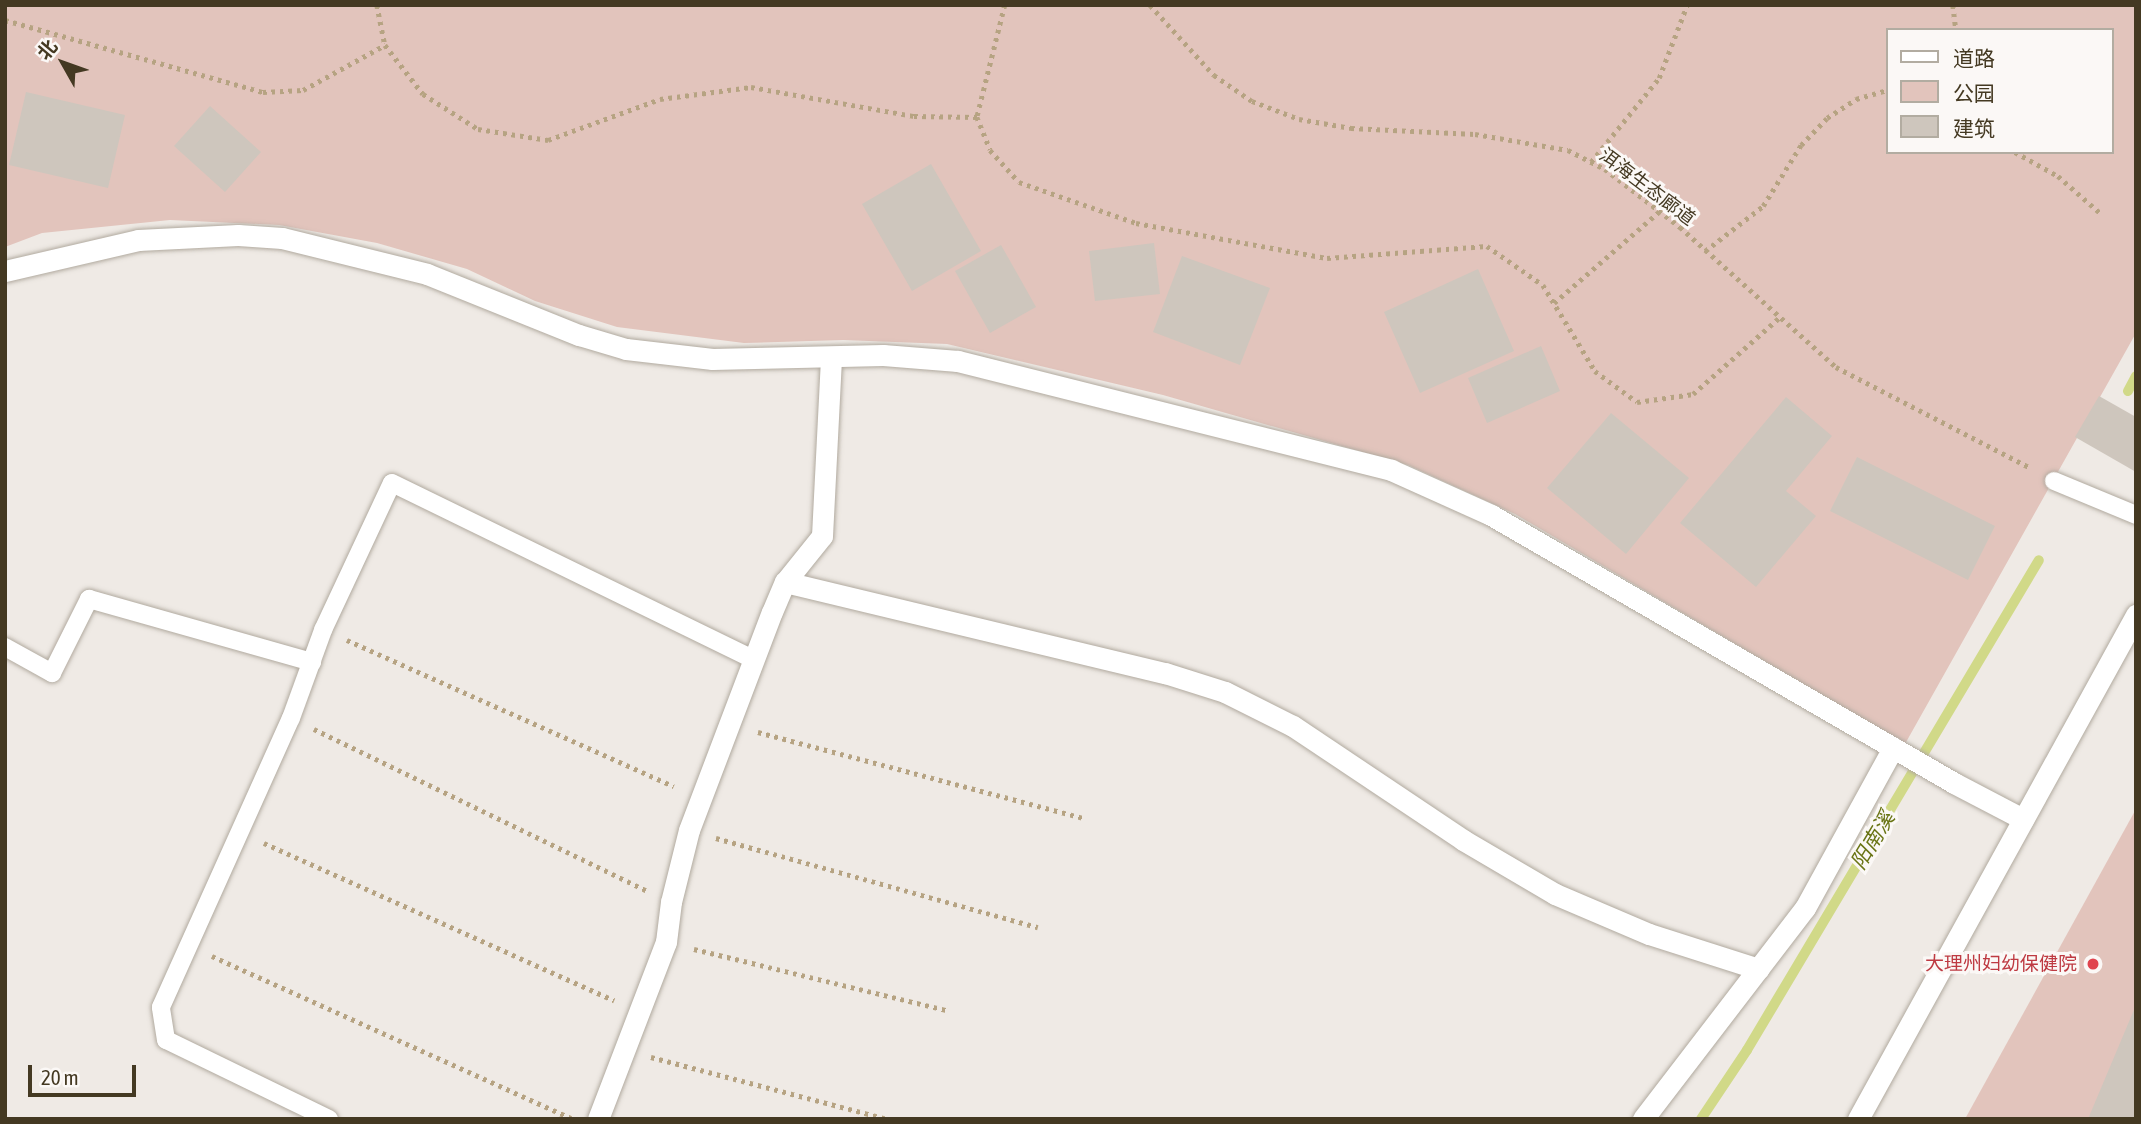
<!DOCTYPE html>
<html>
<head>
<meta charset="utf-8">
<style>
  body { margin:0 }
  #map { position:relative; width:2141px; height:1124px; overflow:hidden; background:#efeae5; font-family:"Asap Condensed","Noto Sans SC",sans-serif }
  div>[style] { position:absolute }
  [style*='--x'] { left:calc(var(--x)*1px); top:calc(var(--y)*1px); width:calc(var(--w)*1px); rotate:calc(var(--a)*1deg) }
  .green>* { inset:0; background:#e2c4bc }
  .stream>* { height:10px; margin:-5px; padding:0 5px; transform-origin:5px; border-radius:5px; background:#d1d988 }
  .building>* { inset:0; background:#cec6bd }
  .path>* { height:4.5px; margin-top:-2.25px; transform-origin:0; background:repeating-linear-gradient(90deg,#b6a382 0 3.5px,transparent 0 8.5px) }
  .roads { filter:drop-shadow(0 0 2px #b1aa9f) drop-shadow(0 0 2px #b1aa9f) }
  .lane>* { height:18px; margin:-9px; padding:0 9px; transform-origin:9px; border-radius:9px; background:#fff }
  .street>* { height:21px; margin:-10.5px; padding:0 10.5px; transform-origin:10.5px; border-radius:10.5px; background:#fff }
  .secondary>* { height:21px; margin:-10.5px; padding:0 10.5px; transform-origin:10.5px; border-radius:10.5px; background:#fff }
  .dots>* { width:19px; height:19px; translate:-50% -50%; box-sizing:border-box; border:4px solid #fbf8f6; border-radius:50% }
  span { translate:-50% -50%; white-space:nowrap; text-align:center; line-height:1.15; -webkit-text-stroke:6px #fbf8f6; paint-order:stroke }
  .street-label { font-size:19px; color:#443922 }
  .health-label { font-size:19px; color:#be3a42 }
  .right { translate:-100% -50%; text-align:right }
  .water-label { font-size:21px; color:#697414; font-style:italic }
  .frame { position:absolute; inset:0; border:7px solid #443922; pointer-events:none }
  .legend { position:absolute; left:1886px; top:28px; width:228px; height:126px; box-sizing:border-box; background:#fbf8f6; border:2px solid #b2aca1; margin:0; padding:9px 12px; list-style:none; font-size:21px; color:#443922 }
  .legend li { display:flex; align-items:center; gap:14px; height:35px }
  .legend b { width:35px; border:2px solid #b2aca1 }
  .north { position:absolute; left:28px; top:28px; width:70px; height:70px; -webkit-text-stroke:5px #fbf8f6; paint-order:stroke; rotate:310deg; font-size:19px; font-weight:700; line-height:28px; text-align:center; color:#443922 }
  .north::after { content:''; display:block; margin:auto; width:24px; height:32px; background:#443922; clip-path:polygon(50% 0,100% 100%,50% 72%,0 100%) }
  .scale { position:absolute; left:28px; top:1065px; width:108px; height:32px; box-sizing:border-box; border:4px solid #443922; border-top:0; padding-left:9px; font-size:21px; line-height:24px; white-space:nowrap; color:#443922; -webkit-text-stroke:5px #fbf8f6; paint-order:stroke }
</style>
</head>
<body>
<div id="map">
  <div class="green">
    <i style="clip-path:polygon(evenodd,5px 5px,2136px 5px,2136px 333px,1905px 744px,1515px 514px,1408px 465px,1163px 395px,947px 344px,843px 340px,744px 343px,617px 327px,535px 301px,467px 269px,377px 243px,279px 225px,170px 220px,42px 233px,5px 247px,5px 5px,1887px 30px,2111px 30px,2111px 152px,1887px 152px,1887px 30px)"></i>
    <i style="clip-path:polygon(2136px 809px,2136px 1119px,1965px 1119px)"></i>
  </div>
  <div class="stream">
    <i style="--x:2128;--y:391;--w:17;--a:-62"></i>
    <i style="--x:1701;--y:1119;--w:83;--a:-56.3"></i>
    <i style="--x:1747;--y:1050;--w:570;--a:-59.21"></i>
  </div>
  <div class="building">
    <i style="clip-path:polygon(26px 92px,125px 115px,108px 188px,9px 165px)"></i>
    <i style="clip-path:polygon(210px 106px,261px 152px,225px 192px,174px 146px)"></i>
    <i style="clip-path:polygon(931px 164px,981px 251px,912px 291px,862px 204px)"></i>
    <i style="clip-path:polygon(1154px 243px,1160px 294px,1095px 301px,1089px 251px)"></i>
    <i style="clip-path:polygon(1001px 245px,1036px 307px,990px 333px,955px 271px)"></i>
    <i style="clip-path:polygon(1182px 256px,1270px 288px,1240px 365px,1153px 332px)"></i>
    <i style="clip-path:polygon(1478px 269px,1514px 351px,1420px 393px,1384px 312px)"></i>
    <i style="clip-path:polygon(1541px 346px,1560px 391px,1487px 423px,1468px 378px)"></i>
    <i style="clip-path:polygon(2099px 396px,2136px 417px,2136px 472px,2075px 437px)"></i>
    <i style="clip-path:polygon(1786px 397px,1832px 436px,1786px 491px,1816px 516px,1756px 587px,1680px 523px)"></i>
    <i style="clip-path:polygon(1611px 413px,1689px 478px,1626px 554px,1547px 488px)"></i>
    <i style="clip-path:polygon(1857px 457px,1995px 526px,1968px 580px,1830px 511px)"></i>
    <i style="clip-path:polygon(2136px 1005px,2136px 1119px,2088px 1119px)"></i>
  </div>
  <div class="path">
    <i style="--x:377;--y:5;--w:41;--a:78.7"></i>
    <i style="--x:385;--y:45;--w:62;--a:52.2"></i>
    <i style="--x:423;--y:94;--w:65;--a:32.5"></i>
    <i style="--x:478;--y:129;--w:71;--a:8.9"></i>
    <i style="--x:548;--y:140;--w:119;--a:-20.1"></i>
    <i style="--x:660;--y:99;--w:92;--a:-7.5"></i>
    <i style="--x:751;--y:87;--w:166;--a:10.1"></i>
    <i style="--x:914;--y:116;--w:63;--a:0.9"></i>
    <i style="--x:1005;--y:5;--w:115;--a:104"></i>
    <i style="--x:977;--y:117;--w:35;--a:68"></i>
    <i style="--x:990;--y:150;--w:43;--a:47.8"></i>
    <i style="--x:1019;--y:182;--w:124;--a:19.3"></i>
    <i style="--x:1136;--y:223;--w:194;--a:10.4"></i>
    <i style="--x:1327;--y:258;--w:160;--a:-4.3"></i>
    <i style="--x:1487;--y:246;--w:68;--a:34.9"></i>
    <i style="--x:1543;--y:285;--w:100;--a:58.8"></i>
    <i style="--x:1595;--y:371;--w:52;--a:36.4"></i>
    <i style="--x:1637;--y:402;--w:57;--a:-8.1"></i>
    <i style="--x:1693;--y:394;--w:115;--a:-41.5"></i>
    <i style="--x:1150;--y:5;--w:95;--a:47.6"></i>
    <i style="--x:1214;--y:75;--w:46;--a:34.4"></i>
    <i style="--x:1252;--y:101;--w:50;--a:21"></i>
    <i style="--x:1299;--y:119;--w:53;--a:9.8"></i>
    <i style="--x:1351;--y:128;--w:124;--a:2.8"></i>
    <i style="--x:1475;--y:134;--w:94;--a:9.8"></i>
    <i style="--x:1568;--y:150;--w:42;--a:27.2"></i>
    <i style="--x:1605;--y:169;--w:95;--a:37.7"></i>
    <i style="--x:1680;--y:227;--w:210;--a:41.9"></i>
    <i style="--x:1836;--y:367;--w:220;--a:27.4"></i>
    <i style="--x:1953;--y:5;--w:25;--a:83"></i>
    <i style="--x:5;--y:20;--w:268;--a:15.6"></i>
    <i style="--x:263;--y:92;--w:40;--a:-2.9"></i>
    <i style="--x:303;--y:90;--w:94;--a:-28.8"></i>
    <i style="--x:2015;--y:152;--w:49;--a:29.2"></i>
    <i style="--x:2058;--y:176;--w:55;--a:41.3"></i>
    <i style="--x:1591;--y:162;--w:108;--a:-51"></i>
    <i style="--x:1659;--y:78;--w:78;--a:-69"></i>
    <i style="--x:1705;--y:251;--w:73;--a:-37.8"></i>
    <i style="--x:1763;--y:206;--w:72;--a:-58.1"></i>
    <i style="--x:1801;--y:145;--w:37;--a:-46"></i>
    <i style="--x:1827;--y:118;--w:35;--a:-33"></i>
    <i style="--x:1856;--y:99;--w:32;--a:-16"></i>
    <i style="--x:1554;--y:303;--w:140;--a:-41"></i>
    <i style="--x:347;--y:640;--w:358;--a:24.1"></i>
    <i style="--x:314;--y:729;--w:369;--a:25.9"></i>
    <i style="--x:758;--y:732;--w:337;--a:14.8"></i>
    <i style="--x:716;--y:838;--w:334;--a:15.5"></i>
    <i style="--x:264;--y:843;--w:384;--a:24.2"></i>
    <i style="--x:694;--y:949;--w:263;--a:13.6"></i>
    <i style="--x:212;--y:956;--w:394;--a:24.3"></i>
    <i style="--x:651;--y:1057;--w:245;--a:14.7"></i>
  </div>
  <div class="roads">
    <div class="lane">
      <i style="--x:2054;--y:481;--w:89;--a:22.5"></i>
      <i style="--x:5;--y:647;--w:54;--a:29"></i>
      <i style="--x:52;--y:673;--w:83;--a:-63.4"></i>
      <i style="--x:89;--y:599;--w:232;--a:15.8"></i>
      <i style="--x:329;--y:1119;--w:181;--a:-154.1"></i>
      <i style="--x:166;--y:1040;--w:33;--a:-99"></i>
      <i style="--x:161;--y:1007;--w:317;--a:-65.8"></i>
      <i style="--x:291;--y:718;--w:94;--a:-70"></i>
      <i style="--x:323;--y:630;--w:162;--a:-64.9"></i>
      <i style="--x:392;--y:483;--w:404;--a:26"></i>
    </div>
    <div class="street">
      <i style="--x:5;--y:271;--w:137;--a:-13.1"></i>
      <i style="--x:138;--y:240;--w:100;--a:-2.9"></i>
      <i style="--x:238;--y:235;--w:44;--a:3.9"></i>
      <i style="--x:282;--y:238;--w:149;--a:13.9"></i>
      <i style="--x:427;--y:274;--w:164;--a:21.9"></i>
      <i style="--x:579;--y:335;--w:49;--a:16.6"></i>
      <i style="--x:626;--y:349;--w:87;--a:6.6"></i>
      <i style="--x:712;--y:359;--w:171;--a:-1.3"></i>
      <i style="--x:883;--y:355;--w:75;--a:4.6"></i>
      <i style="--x:958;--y:361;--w:447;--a:14.1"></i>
      <i style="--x:1391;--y:470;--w:110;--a:24.2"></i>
      <i style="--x:1491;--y:515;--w:535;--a:30.06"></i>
      <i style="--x:1954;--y:783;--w:78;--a:27.6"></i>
      <i style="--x:785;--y:582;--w:391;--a:13.5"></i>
      <i style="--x:1165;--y:673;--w:63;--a:17.6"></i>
      <i style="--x:1225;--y:692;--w:76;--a:26.6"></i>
      <i style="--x:1293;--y:726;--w:205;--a:33.8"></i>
      <i style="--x:1463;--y:840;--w:107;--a:30.4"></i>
      <i style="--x:1555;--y:894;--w:102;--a:23.1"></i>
      <i style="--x:1649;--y:934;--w:115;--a:17.7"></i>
      <i style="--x:598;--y:1119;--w:190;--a:-69"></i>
      <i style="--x:666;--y:942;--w:40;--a:-82.9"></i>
      <i style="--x:671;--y:902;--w:74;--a:-76"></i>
      <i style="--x:689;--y:830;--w:233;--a:-69.2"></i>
      <i style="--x:772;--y:612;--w:33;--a:-67"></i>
      <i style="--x:785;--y:582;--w:59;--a:-51.2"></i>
      <i style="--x:822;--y:536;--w:179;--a:-87.1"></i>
      <i style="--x:1643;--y:1119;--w:266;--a:-52.5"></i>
      <i style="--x:1805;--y:908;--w:183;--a:-61.2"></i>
    </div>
    <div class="secondary">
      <i style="--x:1858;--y:1119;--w:576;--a:-61.12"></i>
    </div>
  </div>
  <div class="dots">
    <i style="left:2093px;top:964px;background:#e0444e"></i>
  </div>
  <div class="street-label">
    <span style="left:1647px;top:187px;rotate:37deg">洱海生态廊道</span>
  </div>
  <div class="health-label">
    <span class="right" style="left:2077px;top:964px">大理州妇幼保健院</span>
  </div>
  <div class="water-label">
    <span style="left:1872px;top:840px;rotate:-59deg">阳南溪</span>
  </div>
  <div class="frame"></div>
  <ul class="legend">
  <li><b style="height:9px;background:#fff"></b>道路</li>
  <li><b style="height:19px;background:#e2c4bc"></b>公园</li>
  <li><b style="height:19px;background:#cec6bd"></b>建筑</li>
  </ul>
  <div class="north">北</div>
  <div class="scale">20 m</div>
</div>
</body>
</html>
